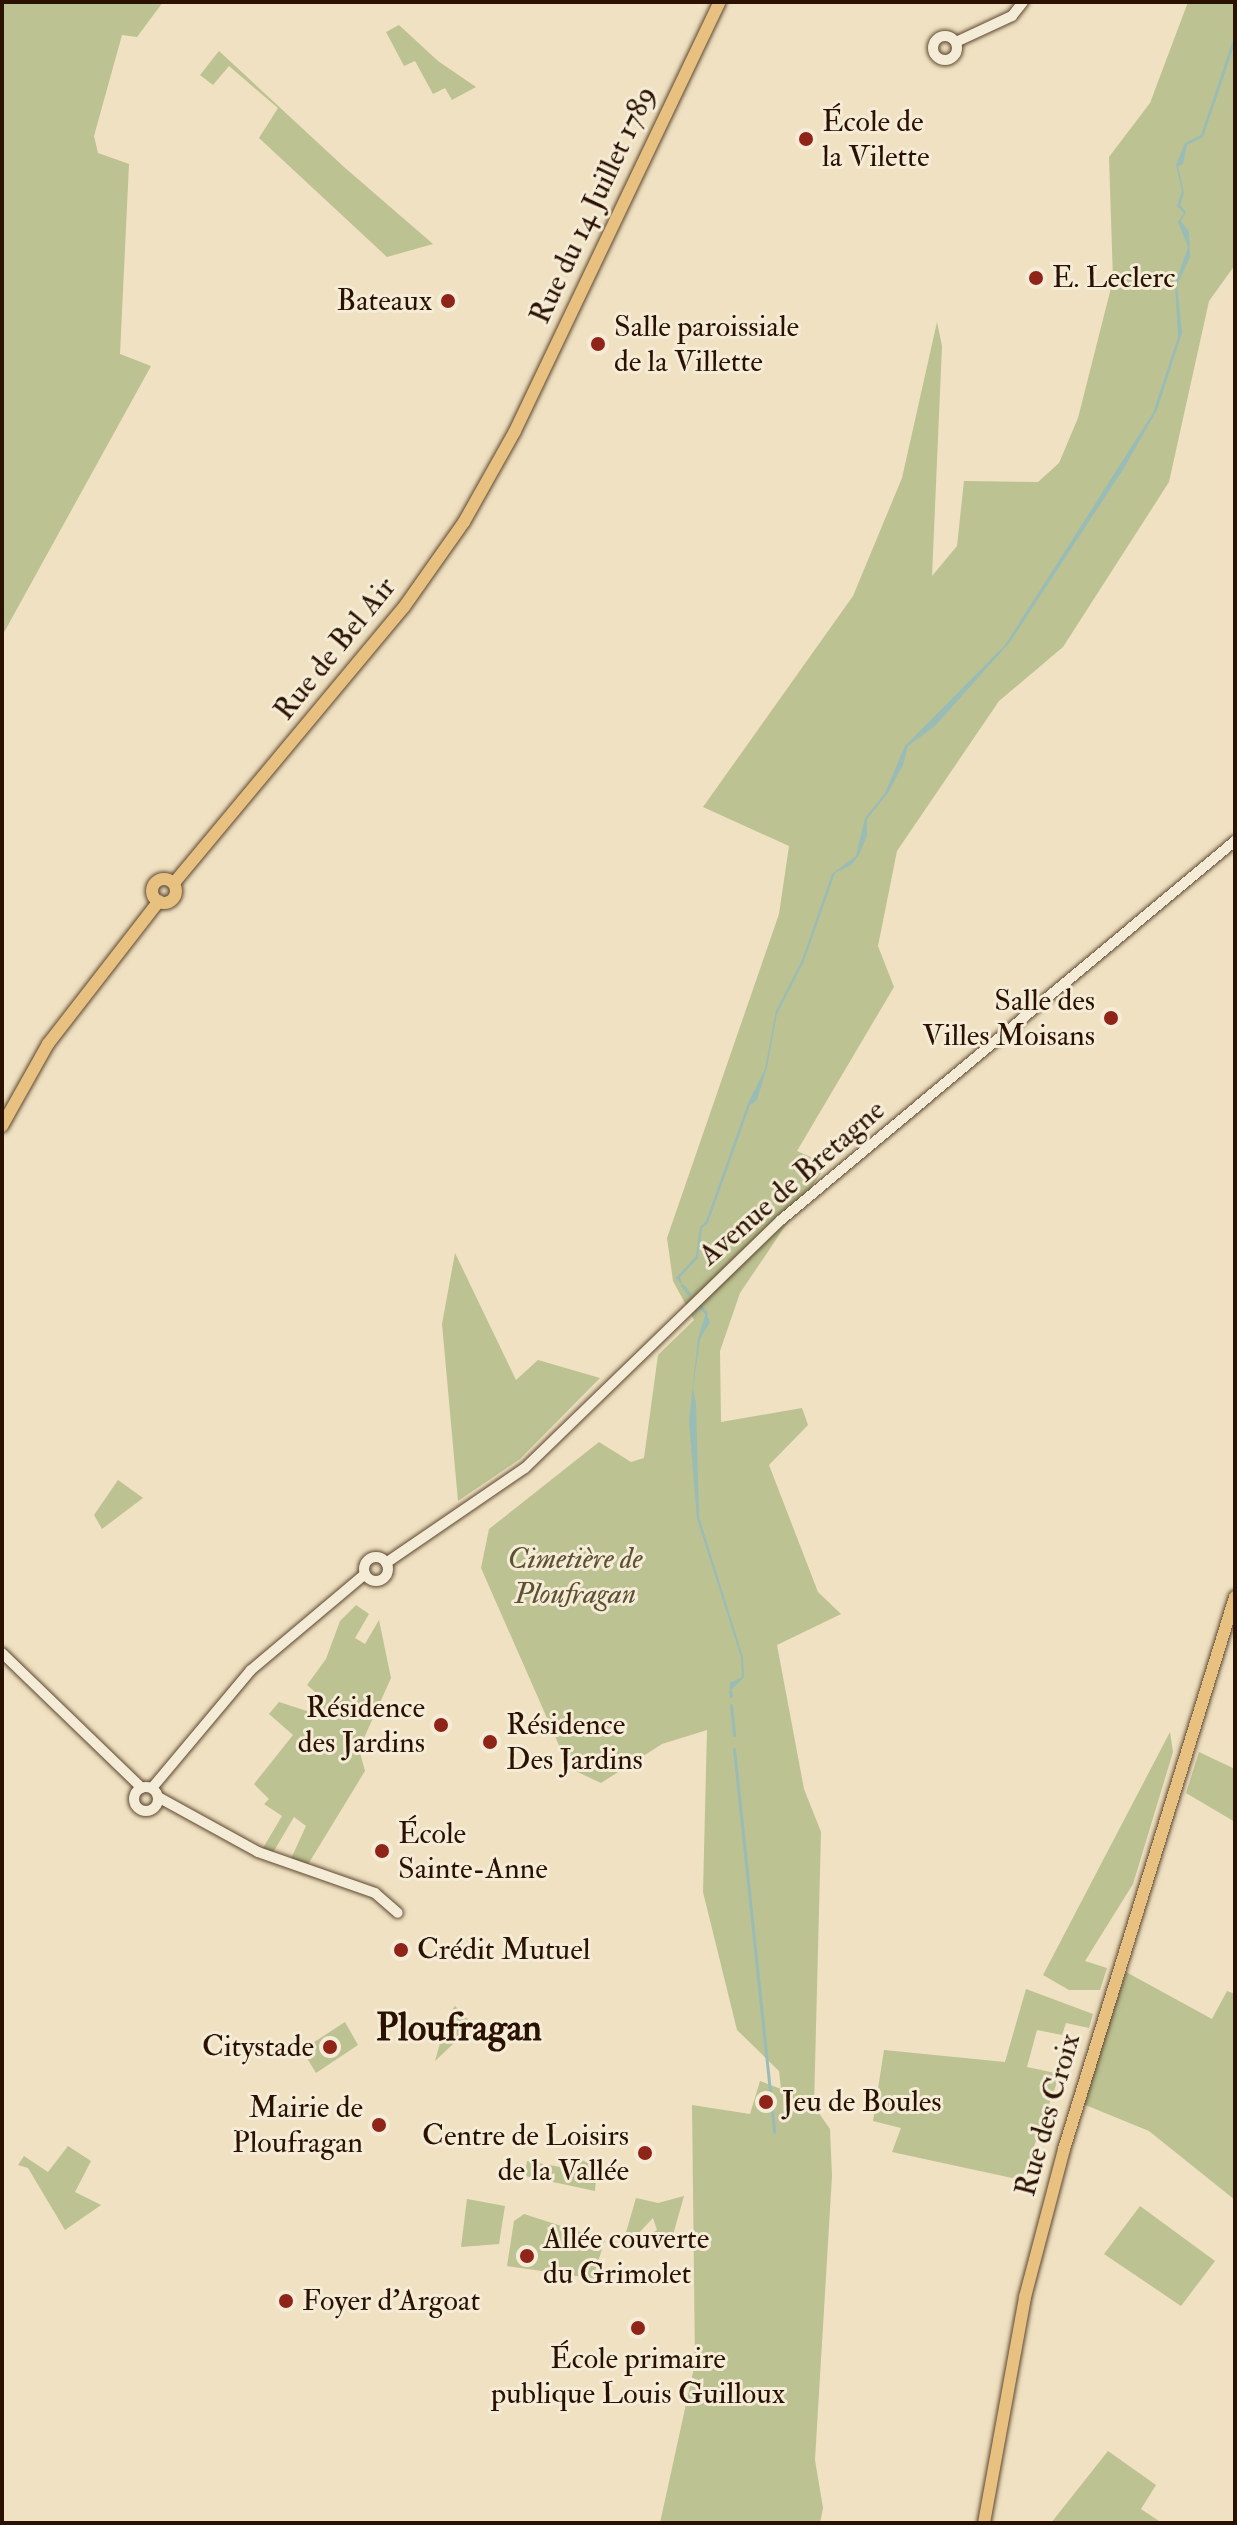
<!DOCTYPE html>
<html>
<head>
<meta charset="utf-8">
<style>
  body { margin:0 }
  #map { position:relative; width:1237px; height:2525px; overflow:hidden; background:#efe1c1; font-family:"IM FELL Double Pica",serif }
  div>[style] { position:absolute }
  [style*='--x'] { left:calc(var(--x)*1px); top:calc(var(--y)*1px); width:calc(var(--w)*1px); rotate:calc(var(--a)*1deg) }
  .green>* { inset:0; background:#bcc291 }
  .water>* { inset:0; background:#9abcb7 }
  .stream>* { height:3px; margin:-1.5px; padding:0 1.5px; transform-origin:1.5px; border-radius:1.5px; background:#9abcb7 }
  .roads { filter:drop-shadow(0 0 2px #5c4630) drop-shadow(0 0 2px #5c4630) }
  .minor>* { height:10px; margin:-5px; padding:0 5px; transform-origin:5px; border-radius:5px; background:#f5ecd7 }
  .minor>.ring { margin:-5px; padding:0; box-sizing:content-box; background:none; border:10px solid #f5ecd7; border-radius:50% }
  .major>* { height:12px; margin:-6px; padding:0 6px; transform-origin:6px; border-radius:6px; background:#e8c080 }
  .major>.ring { margin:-6px; padding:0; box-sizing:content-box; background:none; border:12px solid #e8c080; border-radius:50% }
  .dots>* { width:22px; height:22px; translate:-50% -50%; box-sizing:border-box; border:4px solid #f5ecd7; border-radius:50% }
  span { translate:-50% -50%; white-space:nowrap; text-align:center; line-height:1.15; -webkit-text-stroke:6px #f5ecd7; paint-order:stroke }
  .poi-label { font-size:30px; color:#2b1200 }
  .left { translate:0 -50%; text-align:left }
  .right { translate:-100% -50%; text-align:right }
  .street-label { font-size:30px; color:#2b1200 }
  .park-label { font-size:30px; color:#5e5033; font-style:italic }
  .district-label { font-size:38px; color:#2b1200; font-weight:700 }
  .frame { position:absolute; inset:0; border:4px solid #2b1200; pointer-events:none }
</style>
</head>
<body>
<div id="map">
  <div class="green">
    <i style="clip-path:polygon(2px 2px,163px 2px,137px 37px,122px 35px,94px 136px,98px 153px,129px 164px,120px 354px,151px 366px,2px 636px)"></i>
    <i style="clip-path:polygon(1188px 2px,1235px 2px,1235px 265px,1209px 301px,1169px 482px,1063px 647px,999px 701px,897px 851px,878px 946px,894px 987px,797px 1151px,827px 1164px,740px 1293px,720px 1351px,721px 1422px,802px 1408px,808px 1425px,769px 1465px,818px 1592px,841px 1614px,777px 1645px,804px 1789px,821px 1832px,814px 2106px,830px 2129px,832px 2176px,815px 2460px,823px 2508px,820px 2523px,660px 2523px,695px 2363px,692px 2105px,750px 2114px,760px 2081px,781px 2089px,779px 2071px,737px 2030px,703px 1892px,707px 1730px,662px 1744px,601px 1783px,569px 1768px,481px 1568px,489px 1529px,599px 1442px,631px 1462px,644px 1458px,658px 1355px,694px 1320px,673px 1281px,667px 1238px,779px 914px,789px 846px,703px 807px,853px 596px,902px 478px,937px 322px,942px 346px,932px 576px,957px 546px,964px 481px,1038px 482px,1059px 463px,1078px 418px,1113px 280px,1109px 157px,1150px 103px)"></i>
    <i style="clip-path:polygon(399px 25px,438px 61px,476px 87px,452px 100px,445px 88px,433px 94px,415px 61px,404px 66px,386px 32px)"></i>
    <i style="clip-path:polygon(219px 51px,344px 167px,433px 244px,387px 257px,259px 138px,278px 108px,229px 66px,213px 85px,200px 75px)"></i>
    <i style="clip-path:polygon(455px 1253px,516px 1380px,538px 1360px,600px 1378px,520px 1459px,458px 1501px,442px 1324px)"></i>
    <i style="clip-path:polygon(118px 1480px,143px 1498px,102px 1529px,94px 1515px)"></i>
    <i style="clip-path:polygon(356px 1605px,369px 1614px,355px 1638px,365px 1644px,379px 1620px,391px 1678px,359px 1749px,365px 1771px,307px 1866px,290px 1861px,306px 1826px,294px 1817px,271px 1856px,260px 1853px,282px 1816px,264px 1804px,269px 1799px,254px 1784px,293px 1735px,269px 1714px,279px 1702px,310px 1712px,320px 1696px,307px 1685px,326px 1659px,340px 1621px)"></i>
    <i style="clip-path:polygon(1170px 1732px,1173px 1752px,1133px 1884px,1085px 1961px,1107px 1968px,1100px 1990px,1069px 1990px,1043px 1975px)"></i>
    <i style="clip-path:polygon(1199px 1752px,1235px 1769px,1235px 1822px,1186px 1793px)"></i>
    <i style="clip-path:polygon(1126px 1972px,1212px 2019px,1227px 1991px,1235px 1994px,1235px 2200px,1149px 2131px,1083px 2104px)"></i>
    <i style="clip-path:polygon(1026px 1989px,1093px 2014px,1089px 2028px,1066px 2023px,1062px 2035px,1037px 2030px,1027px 2067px,1060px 2074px,1022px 2180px,892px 2152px,901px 2128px,873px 2121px,884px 2050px,1005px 2062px)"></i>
    <i style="clip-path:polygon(455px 2006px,473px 2025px,435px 2061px,448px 2015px)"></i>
    <i style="clip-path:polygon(345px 2022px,358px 2045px,316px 2073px,302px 2050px)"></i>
    <i style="clip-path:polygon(68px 2146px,91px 2161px,75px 2192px,101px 2205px,65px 2230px,28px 2168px,18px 2165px,24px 2156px,48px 2172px)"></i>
    <i style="clip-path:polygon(582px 2160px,597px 2168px,595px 2191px,525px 2176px,527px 2161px,577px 2170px)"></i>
    <i style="clip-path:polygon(684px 2196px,669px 2249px,641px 2240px,657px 2230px,653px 2218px,634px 2238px,625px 2236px,636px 2198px,658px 2203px)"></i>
    <i style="clip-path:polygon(467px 2199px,505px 2206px,499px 2244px,461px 2247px)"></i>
    <i style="clip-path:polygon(1140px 2206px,1215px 2261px,1181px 2306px,1104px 2254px)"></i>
    <i style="clip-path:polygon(524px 2214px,605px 2240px,593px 2277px,598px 2279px,507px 2266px,514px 2221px)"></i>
    <i style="clip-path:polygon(1108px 2451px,1156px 2485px,1141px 2509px,1162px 2523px,1051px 2523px)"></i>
  </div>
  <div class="water">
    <i style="clip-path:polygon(1235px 34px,1234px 46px,1203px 137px,1187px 145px,1183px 164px,1178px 166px,1184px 193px,1180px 205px,1186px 212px,1181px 221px,1189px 232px,1190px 257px,1177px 285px,1182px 333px,1157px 410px,1124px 468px,1010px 642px,935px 726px,908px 746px,903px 765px,888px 793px,867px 819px,867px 835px,859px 855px,851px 865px,835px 873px,804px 961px,777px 1014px,767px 1067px,757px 1100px,750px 1105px,708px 1223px,702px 1228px,698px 1258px,680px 1277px,682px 1285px,676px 1278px,696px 1256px,700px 1227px,706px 1221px,748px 1103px,765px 1069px,776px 1011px,802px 960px,832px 874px,856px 856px,865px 818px,885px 793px,905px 746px,1005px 645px,1153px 413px,1178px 337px,1175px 284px,1188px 247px,1178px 222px,1184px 213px,1177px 206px,1182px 191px,1176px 165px,1185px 143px,1201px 135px)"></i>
    <i style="clip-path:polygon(706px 1313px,710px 1322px,700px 1339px,693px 1388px,696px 1404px,699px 1517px,743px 1657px,744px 1677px,730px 1691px,730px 1683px,742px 1677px,741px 1657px,697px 1519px,689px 1421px,698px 1338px)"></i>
  </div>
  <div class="stream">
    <i style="--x:682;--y:1285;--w:11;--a:52"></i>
    <i style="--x:699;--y:1305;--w:11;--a:49"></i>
    <i style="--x:730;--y:1691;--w:5;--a:79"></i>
    <i style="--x:731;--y:1705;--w:30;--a:84"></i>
    <i style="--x:734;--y:1749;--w:385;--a:84"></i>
  </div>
  <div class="roads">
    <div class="minor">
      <i class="ring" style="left:933px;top:36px;width:14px;height:14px"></i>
      <i style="--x:956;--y:42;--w:62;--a:-24.9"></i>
      <i style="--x:1012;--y:16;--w:18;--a:-52"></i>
      <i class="ring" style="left:364px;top:1557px;width:14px;height:14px"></i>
      <i style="--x:386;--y:1563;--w:168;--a:-34.4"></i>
      <i style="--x:525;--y:1468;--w:356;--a:-44.1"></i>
      <i style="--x:781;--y:1220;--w:591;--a:-39.86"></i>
      <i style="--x:2;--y:1653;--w:194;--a:44"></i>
      <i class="ring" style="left:134px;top:1787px;width:14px;height:14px"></i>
      <i style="--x:152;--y:1788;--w:154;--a:-50"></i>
      <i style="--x:251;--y:1670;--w:149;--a:-40.1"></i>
      <i style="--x:158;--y:1797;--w:114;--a:28.8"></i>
      <i style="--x:258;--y:1852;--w:124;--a:19.3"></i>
      <i style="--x:375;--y:1893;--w:30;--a:41"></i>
    </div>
    <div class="major">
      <i class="ring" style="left:152px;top:879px;width:12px;height:12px"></i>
      <i style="--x:174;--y:883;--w:359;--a:-50.2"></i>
      <i style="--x:404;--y:607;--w:104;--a:-54.8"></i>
      <i style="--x:464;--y:522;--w:104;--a:-60.7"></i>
      <i style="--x:515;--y:431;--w:475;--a:-64.5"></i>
      <i style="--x:2;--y:1126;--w:94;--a:-60.7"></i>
      <i style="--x:48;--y:1044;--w:181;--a:-52.2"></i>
      <i style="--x:984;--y:2523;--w:230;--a:-79.7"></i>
      <i style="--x:1025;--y:2297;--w:153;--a:-75.2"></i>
      <i style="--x:1064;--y:2149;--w:578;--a:-72.79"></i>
    </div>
  </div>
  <div class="dots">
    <i style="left:806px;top:139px;background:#8f2418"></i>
    <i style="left:1036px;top:278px;background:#8f2418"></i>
    <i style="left:448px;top:301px;background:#8f2418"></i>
    <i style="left:598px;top:344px;background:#8f2418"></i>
    <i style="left:1111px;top:1018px;background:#8f2418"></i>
    <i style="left:441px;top:1725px;background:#8f2418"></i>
    <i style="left:490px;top:1742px;background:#8f2418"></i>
    <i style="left:382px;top:1851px;background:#8f2418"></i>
    <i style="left:401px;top:1950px;background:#8f2418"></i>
    <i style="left:330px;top:2047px;background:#8f2418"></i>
    <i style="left:766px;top:2102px;background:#8f2418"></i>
    <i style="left:379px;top:2125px;background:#8f2418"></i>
    <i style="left:645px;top:2153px;background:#8f2418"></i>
    <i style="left:527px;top:2256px;background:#8f2418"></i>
    <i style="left:286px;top:2301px;background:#8f2418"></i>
    <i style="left:638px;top:2328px;background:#8f2418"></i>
  </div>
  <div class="poi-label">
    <span class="left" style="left:822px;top:139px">École de<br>la Vilette</span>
    <span class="left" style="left:1052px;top:278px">E. Leclerc</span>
    <span class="right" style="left:432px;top:301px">Bateaux</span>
    <span class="left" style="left:614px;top:344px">Salle paroissiale<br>de la Villette</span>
    <span class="right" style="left:1095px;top:1018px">Salle des<br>Villes Moisans</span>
    <span class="right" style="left:425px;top:1725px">Résidence<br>des Jardins</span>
    <span class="left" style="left:506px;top:1742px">Résidence<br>Des Jardins</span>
    <span class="left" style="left:398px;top:1851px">École<br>Sainte-Anne</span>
    <span class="left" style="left:417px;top:1950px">Crédit Mutuel</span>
    <span class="right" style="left:314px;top:2047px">Citystade</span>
    <span class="left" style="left:782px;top:2102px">Jeu de Boules</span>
    <span class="right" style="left:363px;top:2125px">Mairie de<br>Ploufragan</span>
    <span class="right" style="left:629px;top:2153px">Centre de Loisirs<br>de la Vallée</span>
    <span class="left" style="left:543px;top:2256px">Allée couverte<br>du Grimolet</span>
    <span class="left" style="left:302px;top:2301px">Foyer d'Argoat</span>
    <span style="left:638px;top:2376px">École primaire<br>publique Louis Guilloux</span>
  </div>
  <div class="street-label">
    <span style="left:593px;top:205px;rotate:-65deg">Rue du 14 Juillet 1789</span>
    <span style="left:335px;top:649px;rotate:-51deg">Rue de Bel Air</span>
    <span style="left:792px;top:1183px;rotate:-41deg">Avenue de Bretagne</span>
    <span style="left:1048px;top:2115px;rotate:-74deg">Rue des Croix</span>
  </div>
  <div class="park-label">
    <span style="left:575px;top:1576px">Cimetière de<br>Ploufragan</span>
  </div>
  <div class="district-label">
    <span style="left:459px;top:2029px">Ploufragan</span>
  </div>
  <div class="frame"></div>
</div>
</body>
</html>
